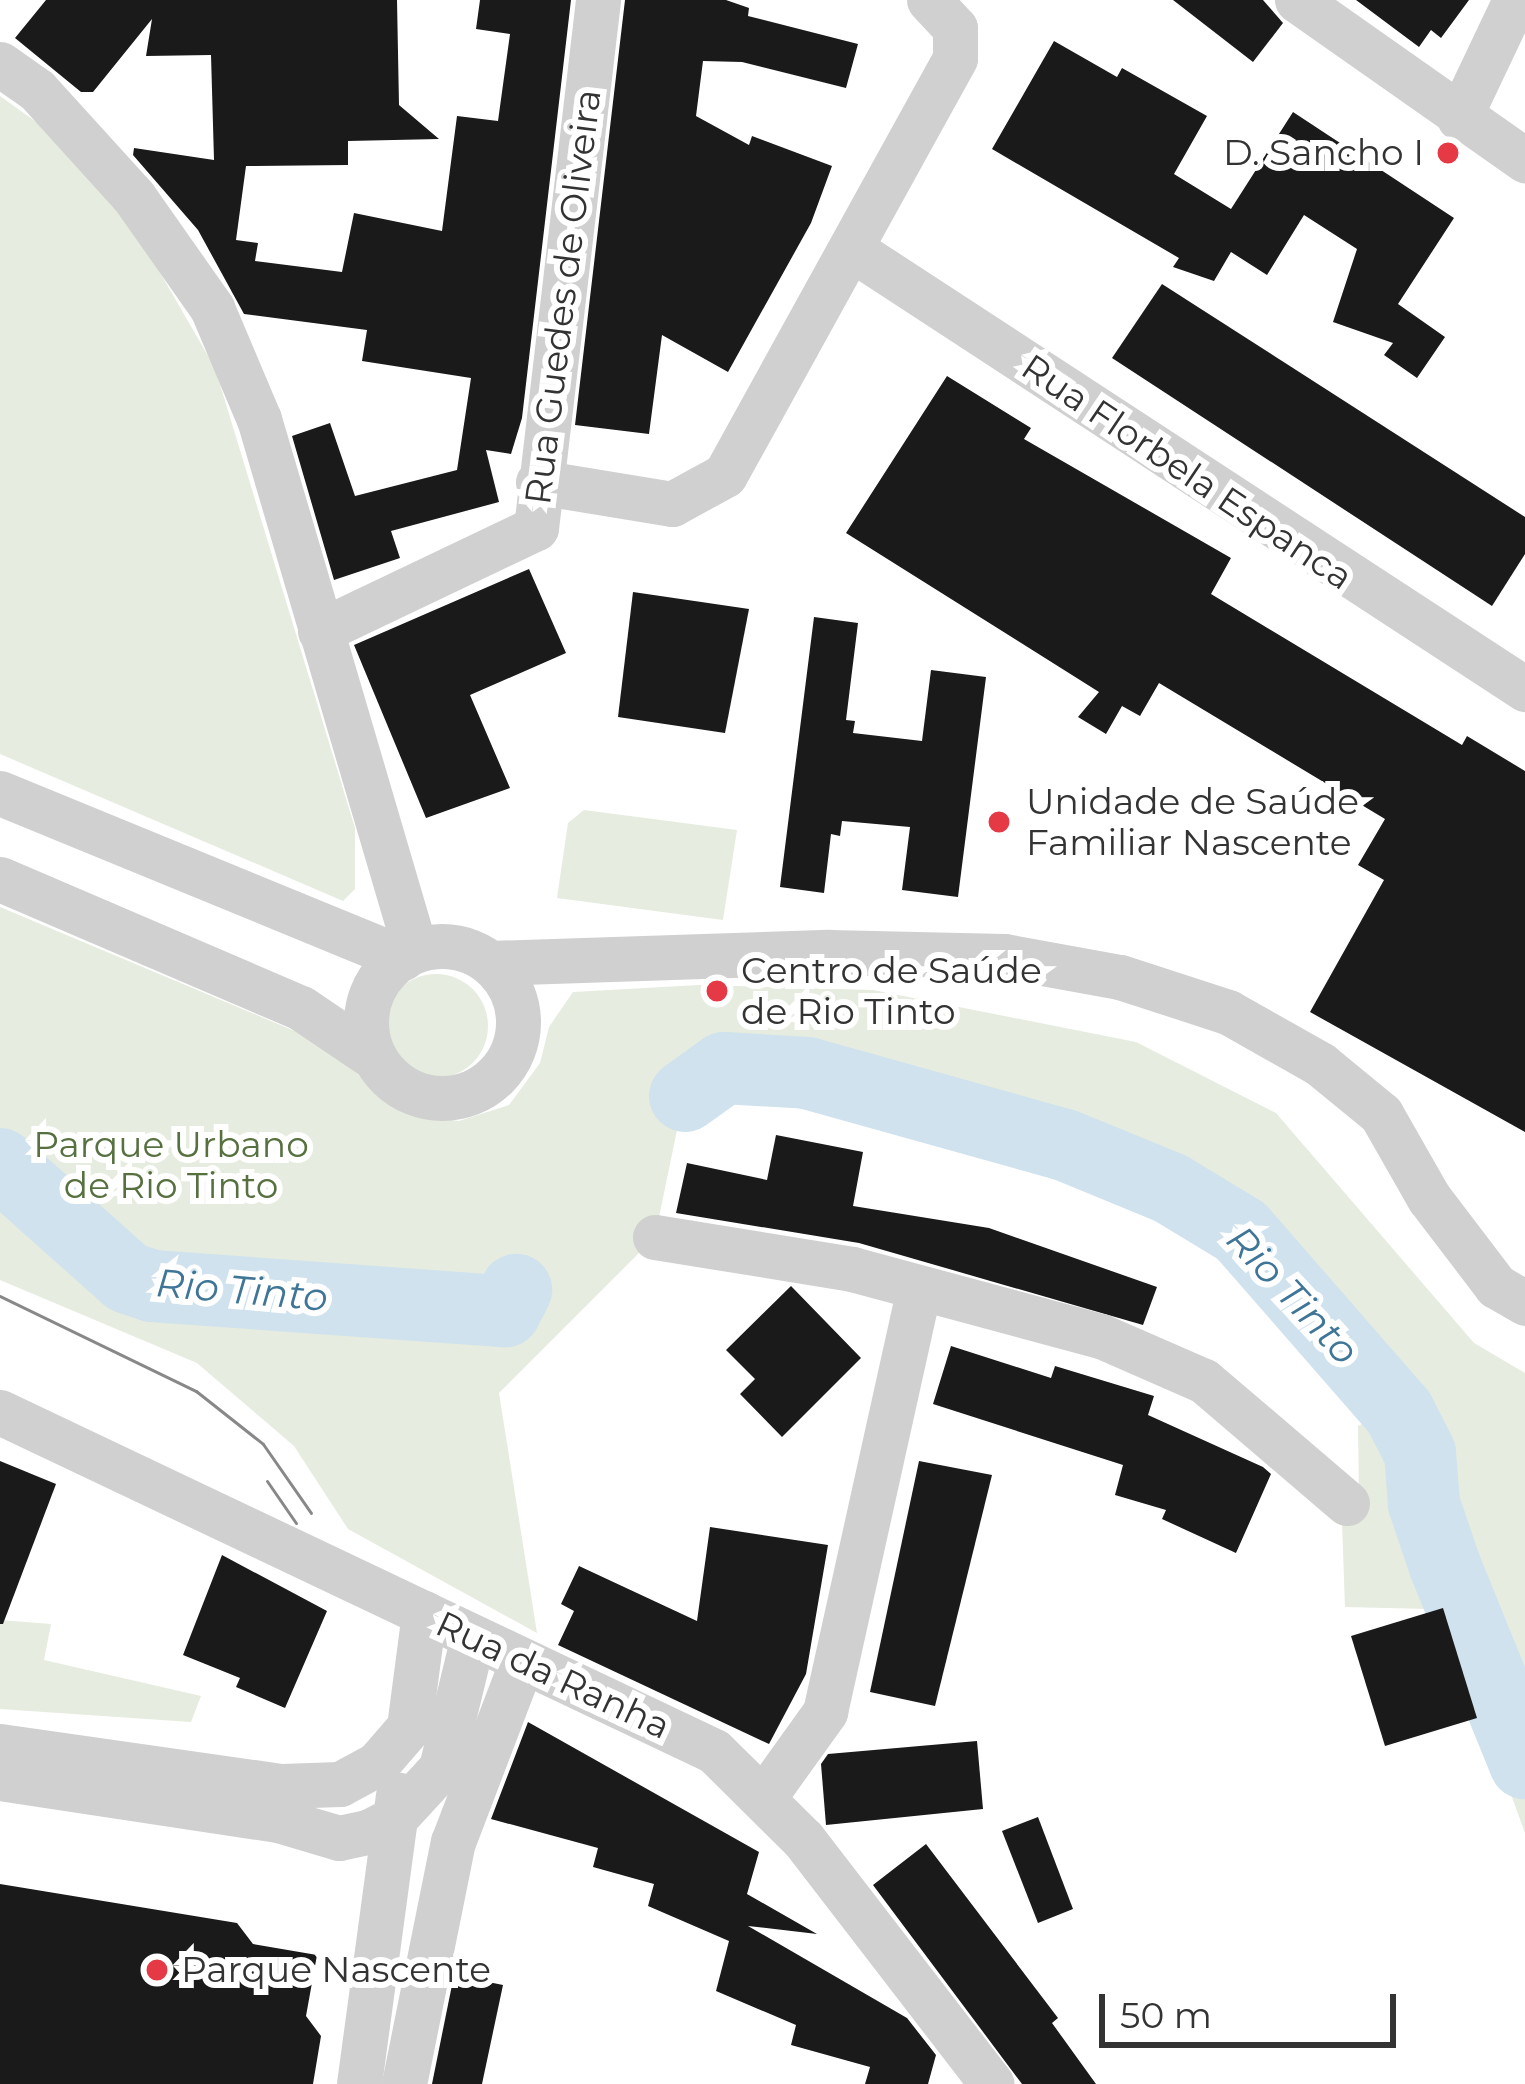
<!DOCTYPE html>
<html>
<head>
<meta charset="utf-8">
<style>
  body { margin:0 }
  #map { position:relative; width:1525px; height:2084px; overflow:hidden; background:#fff; font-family:Montserrat,sans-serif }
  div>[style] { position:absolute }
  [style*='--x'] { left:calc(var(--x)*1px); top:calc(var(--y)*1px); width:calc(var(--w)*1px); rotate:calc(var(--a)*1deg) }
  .green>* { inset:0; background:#e6ecdf }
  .round { border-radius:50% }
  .river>* { height:72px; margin:-36px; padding:0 36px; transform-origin:36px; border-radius:36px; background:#cfe2ee }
  .building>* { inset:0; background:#1a1a1a }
  .minor>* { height:45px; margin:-22.5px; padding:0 22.5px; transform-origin:22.5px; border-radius:22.5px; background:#d0d0d0 }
  .minor>.ring { margin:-22.5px; padding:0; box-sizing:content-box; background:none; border:45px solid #d0d0d0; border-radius:50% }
  .tram>* { height:3px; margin:-1.5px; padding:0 1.5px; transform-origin:1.5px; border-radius:1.5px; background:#888 }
  .dots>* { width:33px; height:33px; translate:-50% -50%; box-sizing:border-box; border:6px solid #fff; border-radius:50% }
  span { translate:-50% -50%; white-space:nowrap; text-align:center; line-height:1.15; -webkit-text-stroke:12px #fff; paint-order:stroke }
  .poi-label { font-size:36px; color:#333 }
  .right { translate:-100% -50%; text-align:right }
  .left { translate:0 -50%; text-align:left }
  .street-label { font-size:36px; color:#333 }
  .park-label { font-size:36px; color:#56703f }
  .water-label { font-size:39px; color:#3f7597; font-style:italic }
  .scale { position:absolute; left:1099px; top:1994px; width:297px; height:54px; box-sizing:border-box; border:6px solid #333; border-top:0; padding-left:15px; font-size:36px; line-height:42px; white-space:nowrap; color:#333; -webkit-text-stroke:9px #fff; paint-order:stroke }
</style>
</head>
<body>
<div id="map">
  <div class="green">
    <i style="clip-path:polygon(0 96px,39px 124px,128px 217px,215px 368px,355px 828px,355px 889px,343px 901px,0 754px)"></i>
    <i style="clip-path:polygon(584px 810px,737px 830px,723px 920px,557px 898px,568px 823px)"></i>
    <i style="clip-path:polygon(0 907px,328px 1045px,385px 1100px,417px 1116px,459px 1121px,509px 1105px,540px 1063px,549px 1027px,573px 992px,699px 985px,873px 990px,1136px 1042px,1276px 1113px,1474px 1343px,1525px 1373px,1525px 1833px,1453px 1635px,1429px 1609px,1345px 1607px,1342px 1523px,1359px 1497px,1358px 1426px,1373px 1418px,1260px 1285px,1162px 1216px,998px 1144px,819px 1103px,741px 1098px,678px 1125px,655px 1237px,499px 1393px,537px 1633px,348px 1529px,294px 1446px,197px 1363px,0 1280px)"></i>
    <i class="round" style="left:384px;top:974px;width:104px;height:104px"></i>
    <i style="clip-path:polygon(0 1620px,51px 1624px,44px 1660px,201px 1696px,191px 1722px,0 1709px)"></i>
  </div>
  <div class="river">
    <i style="--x:685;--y:1096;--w:48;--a:-35.7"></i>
    <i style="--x:724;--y:1068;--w:83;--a:3.4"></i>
    <i style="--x:807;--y:1073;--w:268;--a:15.6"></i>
    <i style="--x:1065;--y:1145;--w:113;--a:22.3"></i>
    <i style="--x:1170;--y:1188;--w:83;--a:31.2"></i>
    <i style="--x:1241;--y:1231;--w:240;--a:48.9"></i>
    <i style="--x:1399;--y:1412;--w:46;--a:62.9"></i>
    <i style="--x:1420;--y:1453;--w:51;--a:85.5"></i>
    <i style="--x:1424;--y:1504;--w:65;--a:71.3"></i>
    <i style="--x:1445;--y:1566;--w:213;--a:67.9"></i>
    <i style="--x:0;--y:1164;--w:171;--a:41.7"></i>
    <i style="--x:128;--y:1278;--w:25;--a:18"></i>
    <i style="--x:152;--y:1286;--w:354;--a:4.1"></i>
    <i style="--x:505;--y:1311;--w:24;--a:-62"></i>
  </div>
  <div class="building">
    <i style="clip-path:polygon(46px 0,397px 0,399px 105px,439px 139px,348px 141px,348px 165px,246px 166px,236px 240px,258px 243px,255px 261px,342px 272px,354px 213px,442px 231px,457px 116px,498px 121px,510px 34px,476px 29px,480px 0,571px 0,522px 418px,511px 454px,486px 450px,499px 502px,391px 531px,400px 558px,334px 580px,292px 436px,330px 423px,355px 496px,457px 470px,471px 378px,362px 361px,367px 330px,244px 314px,198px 230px,133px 155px,134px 148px,214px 160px,211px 55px,146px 56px,152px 19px,93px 92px,81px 92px,15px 38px)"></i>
    <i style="clip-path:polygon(625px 0,726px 0,749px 8px,748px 16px,858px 44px,846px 88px,742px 62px,703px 61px,696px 116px,749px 145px,752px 136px,832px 166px,811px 223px,728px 372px,662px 335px,649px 434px,575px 425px)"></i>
    <i style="clip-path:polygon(1173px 0,1263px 0,1283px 23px,1253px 62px)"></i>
    <i style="clip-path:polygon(1356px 0,1469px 0,1441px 38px,1431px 30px,1419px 47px)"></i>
    <i style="clip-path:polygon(1054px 41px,1117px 77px,1122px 68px,1207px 116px,1174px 174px,1231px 209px,1293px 112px,1454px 218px,1398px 304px,1445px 337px,1417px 378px,1384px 355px,1393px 343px,1333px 322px,1357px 249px,1304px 215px,1267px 275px,1231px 252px,1214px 281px,1173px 267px,1179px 258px,992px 149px)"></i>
    <i style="clip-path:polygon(1162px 284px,1525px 517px,1525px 554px,1492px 606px,1112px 358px)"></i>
    <i style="clip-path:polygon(947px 376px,1031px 428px,1024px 439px,1231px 558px,1211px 594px,1462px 745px,1467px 736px,1525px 771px,1525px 1132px,1310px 1012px,1384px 880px,1358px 865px,1385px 819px,1159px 683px,1140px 716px,1122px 706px,1106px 734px,1078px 717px,1099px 692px,846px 533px)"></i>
    <i style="clip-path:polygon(529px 569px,566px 653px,470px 695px,510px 788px,426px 818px,354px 645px)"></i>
    <i style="clip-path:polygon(633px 592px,749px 609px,725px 733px,618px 717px)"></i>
    <i style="clip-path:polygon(814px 617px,858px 623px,846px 720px,855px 721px,853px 733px,922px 741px,931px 670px,986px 677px,958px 897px,902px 890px,910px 827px,842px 821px,840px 836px,831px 834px,824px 893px,780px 887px)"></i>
    <i style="clip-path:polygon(776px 1135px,863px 1152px,853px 1206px,989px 1228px,1157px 1287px,1143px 1325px,859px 1243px,676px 1213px,687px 1163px,767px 1180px)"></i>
    <i style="clip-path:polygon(791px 1286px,861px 1358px,782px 1437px,740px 1394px,755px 1379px,726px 1350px)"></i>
    <i style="clip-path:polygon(951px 1346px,1051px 1378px,1055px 1366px,1154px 1396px,1148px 1415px,1263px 1467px,1271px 1474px,1236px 1553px,1162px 1519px,1166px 1510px,1115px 1495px,1123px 1465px,933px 1404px)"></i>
    <i style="clip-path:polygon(0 1461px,56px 1484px,3px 1624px,0 1624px)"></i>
    <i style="clip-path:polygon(919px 1461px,992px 1475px,935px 1706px,870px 1692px)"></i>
    <i style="clip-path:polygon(710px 1527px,828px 1545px,806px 1674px,769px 1744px,558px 1645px,574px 1611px,561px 1604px,579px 1566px,697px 1621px)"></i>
    <i style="clip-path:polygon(222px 1555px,327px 1611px,285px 1708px,236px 1687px,240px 1678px,183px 1655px)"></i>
    <i style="clip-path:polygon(1443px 1608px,1477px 1718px,1385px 1746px,1351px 1636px)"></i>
    <i style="clip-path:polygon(528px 1722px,759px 1852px,747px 1894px,817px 1934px,748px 1926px,907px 2018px,936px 2055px,928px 2084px,865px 2084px,870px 2067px,791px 2045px,796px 2025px,716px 1991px,729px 1941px,648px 1906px,654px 1884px,593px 1867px,598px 1848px,491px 1819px)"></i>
    <i style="clip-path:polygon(977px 1741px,983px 1809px,826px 1825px,821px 1764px,828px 1754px)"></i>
    <i style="clip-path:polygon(1038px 1817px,1073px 1909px,1038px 1923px,1002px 1831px)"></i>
    <i style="clip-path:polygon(926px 1844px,1058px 2018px,1052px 2023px,1096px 2084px,1022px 2084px,873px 1885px)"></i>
    <i style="clip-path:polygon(0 1884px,237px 1923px,253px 1944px,317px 1955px,306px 2016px,321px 2036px,313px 2084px,0 2084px)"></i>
    <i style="clip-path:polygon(454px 1975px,503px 1985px,482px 2084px,432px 2084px)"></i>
  </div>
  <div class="minor">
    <i style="--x:1297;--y:0;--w:279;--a:35.1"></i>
    <i style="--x:0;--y:64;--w:45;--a:35.1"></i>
    <i style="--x:37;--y:90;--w:144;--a:47.8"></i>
    <i style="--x:134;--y:197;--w:136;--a:54.9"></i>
    <i style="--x:212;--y:308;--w:121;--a:67.1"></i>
    <i style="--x:259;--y:419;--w:552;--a:73.6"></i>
    <i style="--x:1459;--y:118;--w:131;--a:-64.6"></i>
    <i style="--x:853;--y:250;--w:803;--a:33.16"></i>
    <i style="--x:538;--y:482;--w:136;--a:9.3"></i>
    <i style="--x:672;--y:504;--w:60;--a:-28.7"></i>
    <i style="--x:725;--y:475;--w:476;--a:-61.1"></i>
    <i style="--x:955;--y:58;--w:30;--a:-90"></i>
    <i style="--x:955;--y:28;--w:38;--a:-133"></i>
    <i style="--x:320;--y:631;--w:239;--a:-25.5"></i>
    <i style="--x:536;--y:528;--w:532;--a:-83.3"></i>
    <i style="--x:0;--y:793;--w:435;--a:22.3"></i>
    <i style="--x:0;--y:879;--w:327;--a:23.2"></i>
    <i style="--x:301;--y:1008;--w:89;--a:34"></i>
    <i class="ring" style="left:366px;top:946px;width:107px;height:107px"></i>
    <i style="--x:490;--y:963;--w:339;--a:-1.9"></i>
    <i style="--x:829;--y:952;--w:175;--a:1.3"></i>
    <i style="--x:1004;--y:956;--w:118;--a:10.3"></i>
    <i style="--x:1120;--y:977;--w:114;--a:18"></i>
    <i style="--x:1228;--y:1012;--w:106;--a:29.5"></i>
    <i style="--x:1320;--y:1064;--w:79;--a:39.3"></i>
    <i style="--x:1381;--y:1114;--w:97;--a:60.3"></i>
    <i style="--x:1429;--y:1198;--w:111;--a:52.7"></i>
    <i style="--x:1496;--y:1286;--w:34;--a:30"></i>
    <i style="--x:655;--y:1237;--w:200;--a:9.2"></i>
    <i style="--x:852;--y:1269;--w:258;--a:15.1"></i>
    <i style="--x:1101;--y:1336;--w:112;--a:23.6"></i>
    <i style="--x:1204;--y:1381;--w:188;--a:40.5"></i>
    <i style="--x:0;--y:1412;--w:790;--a:25.4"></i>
    <i style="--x:714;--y:1751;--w:125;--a:44.7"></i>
    <i style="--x:803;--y:1839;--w:309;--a:52.4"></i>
    <i style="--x:0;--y:1746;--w:285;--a:8.1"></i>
    <i style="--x:282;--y:1786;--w:58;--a:-2"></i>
    <i style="--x:340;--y:1784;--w:42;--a:-28.4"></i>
    <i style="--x:377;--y:1764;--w:49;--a:-49.1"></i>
    <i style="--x:409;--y:1727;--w:115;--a:-82.5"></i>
    <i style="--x:0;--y:1778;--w:281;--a:8.6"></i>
    <i style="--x:278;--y:1820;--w:64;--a:16.4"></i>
    <i style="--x:339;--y:1838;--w:30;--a:-12"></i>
    <i style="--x:368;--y:1832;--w:29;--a:-27"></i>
    <i style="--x:394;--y:1819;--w:69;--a:-47.3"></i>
    <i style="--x:441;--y:1768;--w:135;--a:-76.3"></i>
    <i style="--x:764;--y:1797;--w:105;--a:-54.3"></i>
    <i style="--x:825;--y:1712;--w:434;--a:-77.5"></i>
    <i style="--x:359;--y:2084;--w:292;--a:-82.3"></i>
    <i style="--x:404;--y:2084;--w:247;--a:-78.6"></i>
    <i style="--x:453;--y:1842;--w:194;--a:-69.1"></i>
  </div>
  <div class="tram">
    <i style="--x:0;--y:1296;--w:218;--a:25.9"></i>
    <i style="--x:196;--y:1391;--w:85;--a:38.3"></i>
    <i style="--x:263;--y:1444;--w:84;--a:55.2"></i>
    <i style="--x:267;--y:1481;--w:51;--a:55.4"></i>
  </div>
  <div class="dots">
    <i style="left:1448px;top:153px;background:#e63946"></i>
    <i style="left:999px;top:822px;background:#e63946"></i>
    <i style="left:717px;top:991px;background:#e63946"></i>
    <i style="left:157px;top:1970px;background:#e63946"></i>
  </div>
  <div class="poi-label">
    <span class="right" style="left:1424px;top:153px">D. Sancho I</span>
    <span class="left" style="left:1026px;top:822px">Unidade de Saúde<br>Familiar Nascente</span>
    <span class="left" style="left:741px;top:991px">Centro de Saúde<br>de Rio Tinto</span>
    <span class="left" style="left:181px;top:1970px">Parque Nascente</span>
  </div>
  <div class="street-label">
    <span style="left:563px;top:297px;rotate:-83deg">Rua Guedes de Oliveira</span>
    <span style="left:1187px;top:472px;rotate:34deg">Rua Florbela Espanca</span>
    <span style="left:553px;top:1675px;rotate:25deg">Rua da Ranha</span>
  </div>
  <div class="park-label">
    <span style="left:171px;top:1165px">Parque Urbano<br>de Rio Tinto</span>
  </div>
  <div class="water-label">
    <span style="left:242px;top:1290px;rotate:5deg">Rio Tinto</span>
    <span style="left:1293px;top:1295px;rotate:47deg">Rio Tinto</span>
  </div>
  <div class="scale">50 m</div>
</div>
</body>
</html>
